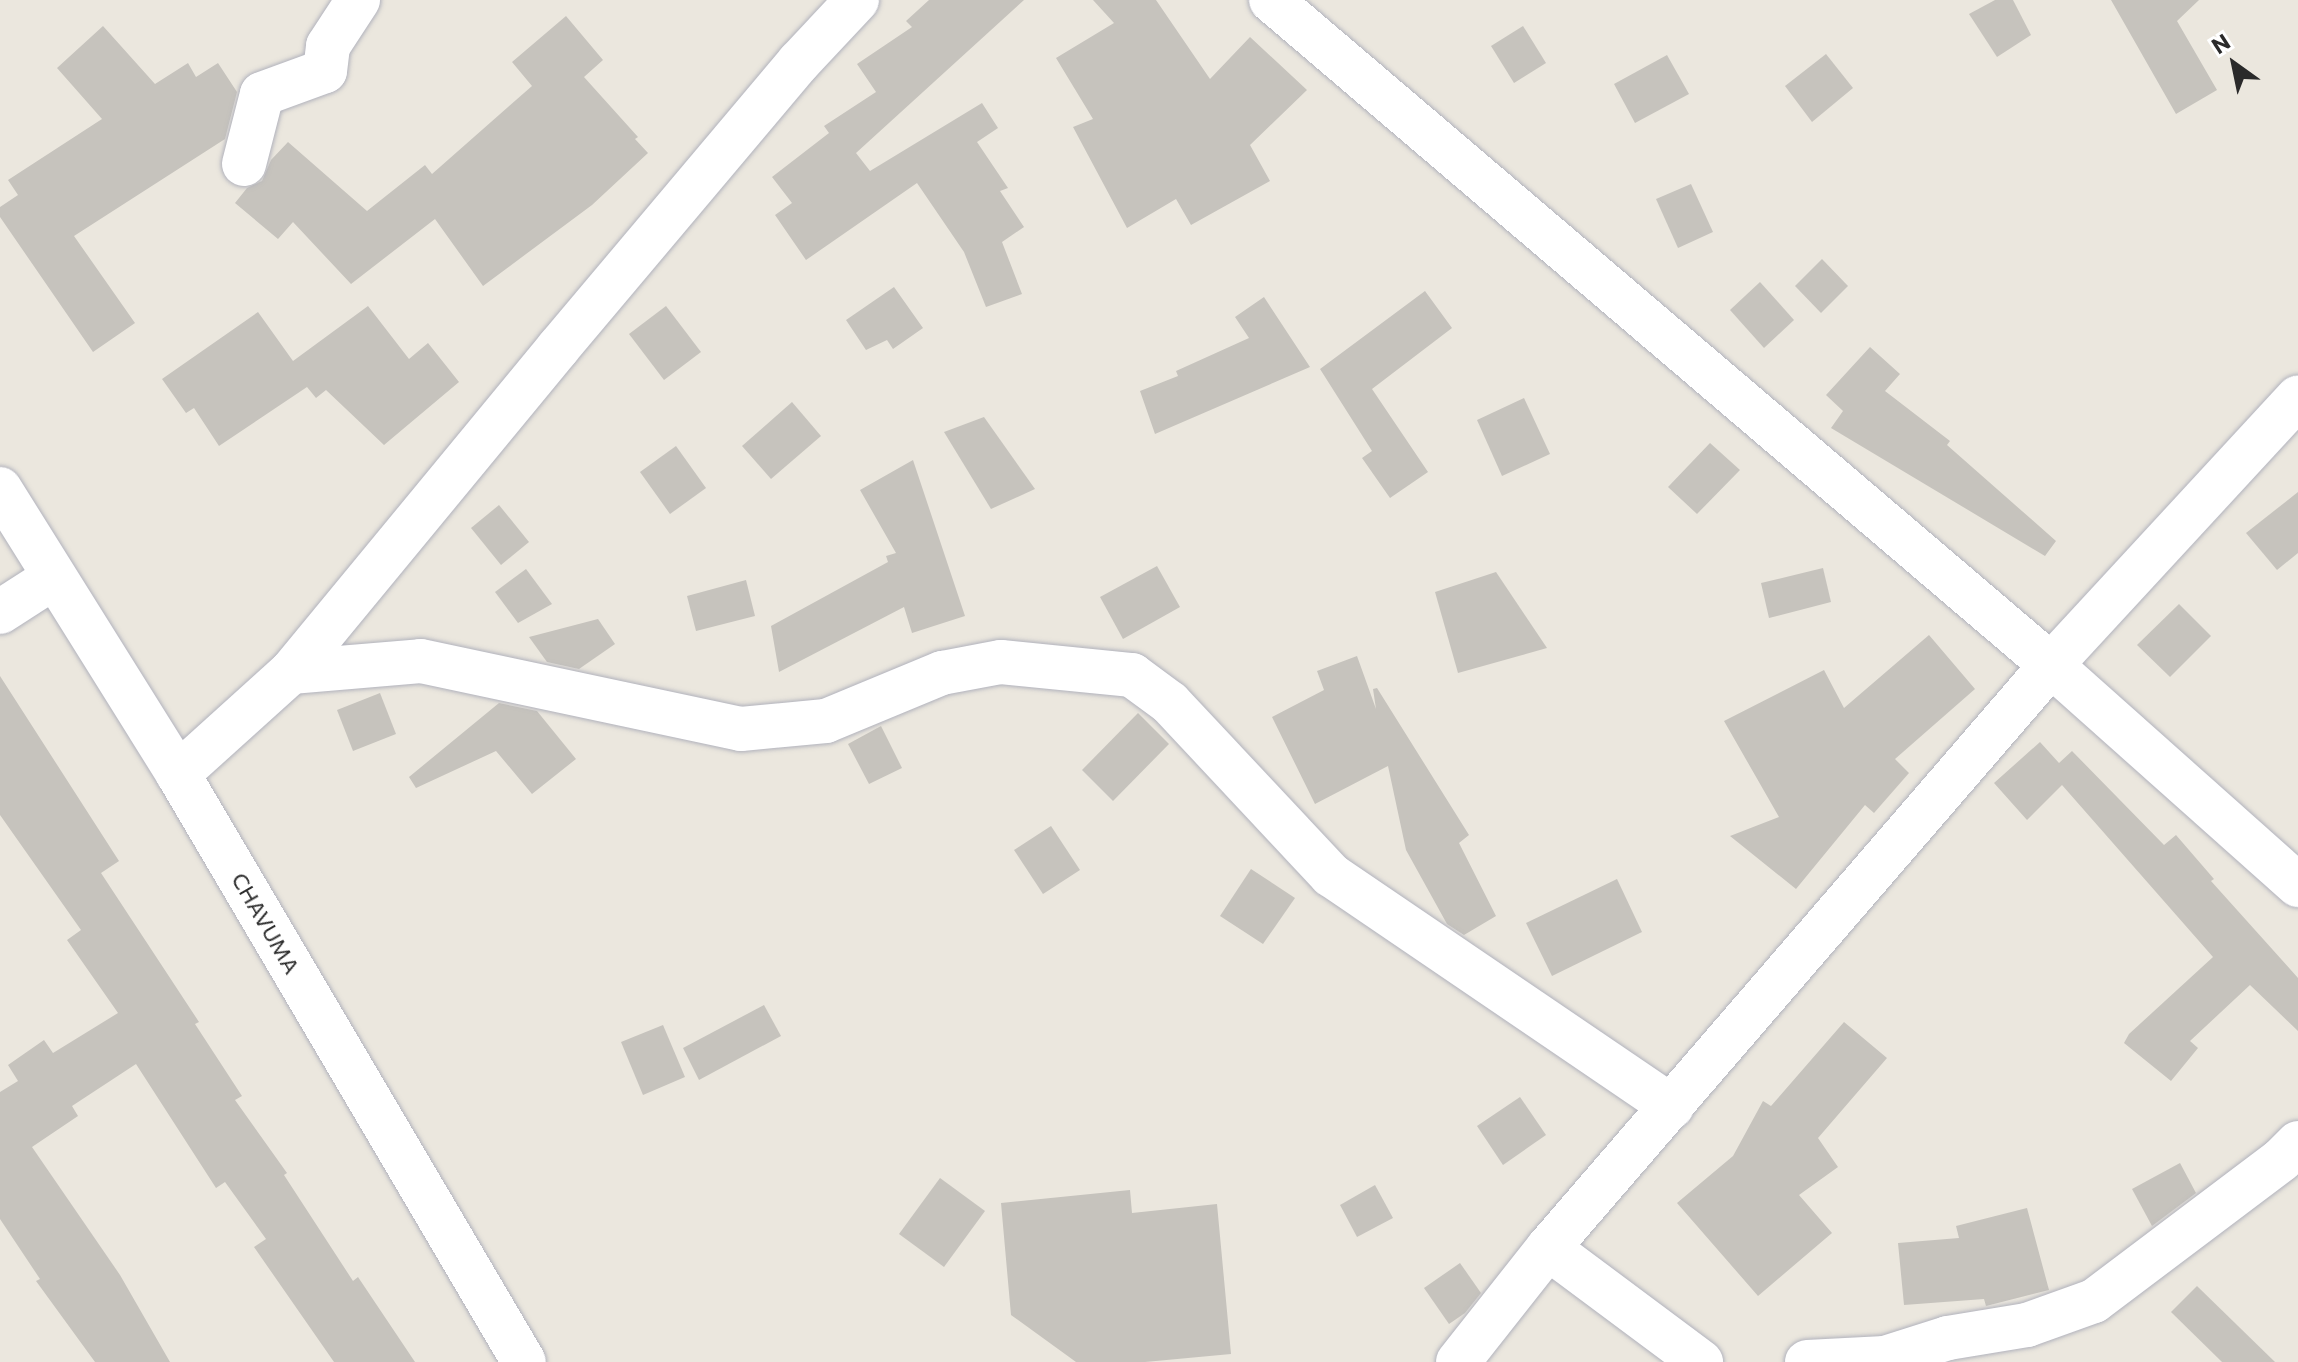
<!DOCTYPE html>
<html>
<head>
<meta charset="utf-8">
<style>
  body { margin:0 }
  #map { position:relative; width:2298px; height:1362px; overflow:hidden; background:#ebe7de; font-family:Commissioner,sans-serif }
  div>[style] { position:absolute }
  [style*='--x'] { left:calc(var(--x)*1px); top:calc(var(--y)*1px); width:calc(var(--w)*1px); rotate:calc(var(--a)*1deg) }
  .building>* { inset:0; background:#c6c3bd }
  .roads { filter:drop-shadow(0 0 2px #b1b2bc) drop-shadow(0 0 2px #b1b2bc) }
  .street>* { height:44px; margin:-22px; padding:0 22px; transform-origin:22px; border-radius:22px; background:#fff }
  .secondary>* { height:44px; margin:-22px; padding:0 22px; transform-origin:22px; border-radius:22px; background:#fff }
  span { translate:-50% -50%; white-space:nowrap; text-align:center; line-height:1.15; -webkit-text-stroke:6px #fff; paint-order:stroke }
  .street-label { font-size:22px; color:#2a2a2a }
  .north { position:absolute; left:2194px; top:24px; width:80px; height:80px; -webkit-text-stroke:6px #fff; paint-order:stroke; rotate:327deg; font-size:22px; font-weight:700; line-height:32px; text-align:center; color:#2a2a2a }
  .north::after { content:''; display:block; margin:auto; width:28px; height:36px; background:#2a2a2a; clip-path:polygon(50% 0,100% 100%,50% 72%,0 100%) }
</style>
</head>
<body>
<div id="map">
  <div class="building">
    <i style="clip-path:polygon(929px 0,1024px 0,856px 153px,870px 171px,982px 103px,998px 128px,977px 142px,1008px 188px,1000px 191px,1024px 227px,1002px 242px,1022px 294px,986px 307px,964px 252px,917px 183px,806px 260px,775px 215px,792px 203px,772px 177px,829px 133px,824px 126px,876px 92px,857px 64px,912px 27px,906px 21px)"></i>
    <i style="clip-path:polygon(1093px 0,1156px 0,1210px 79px,1250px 37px,1307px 90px,1250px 145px,1270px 181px,1191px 225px,1176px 199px,1127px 228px,1073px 127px,1093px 119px,1056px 58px,1114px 23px)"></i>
    <i style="clip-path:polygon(1995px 0,2013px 0,2031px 35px,1997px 57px,1969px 14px)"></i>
    <i style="clip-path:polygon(2111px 0,2199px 0,2177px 21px,2217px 90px,2176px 114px)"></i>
    <i style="clip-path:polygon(566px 16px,603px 60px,584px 77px,638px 137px,635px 139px,648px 153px,592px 205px,483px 286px,435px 219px,351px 284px,293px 222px,278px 239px,235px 203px,247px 188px,262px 181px,271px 160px,288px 142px,367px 211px,425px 165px,432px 174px,532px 86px,512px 62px)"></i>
    <i style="clip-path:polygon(103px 26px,155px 84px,188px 63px,196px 77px,218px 63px,237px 92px,225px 139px,74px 236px,135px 323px,93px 352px,0 217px,0 207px,18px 195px,8px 180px,102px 119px,57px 68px)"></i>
    <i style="clip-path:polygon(1523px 26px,1546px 63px,1514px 83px,1491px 46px)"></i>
    <i style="clip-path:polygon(1826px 54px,1853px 88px,1812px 122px,1785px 86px)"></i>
    <i style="clip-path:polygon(1667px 55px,1689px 94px,1635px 123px,1614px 84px)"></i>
    <i style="clip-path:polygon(1691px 184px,1713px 232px,1678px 248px,1656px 199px)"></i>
    <i style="clip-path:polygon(1822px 259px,1848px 286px,1821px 313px,1795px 286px)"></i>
    <i style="clip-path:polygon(1760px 282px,1794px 320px,1764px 348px,1730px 310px)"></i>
    <i style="clip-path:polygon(894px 287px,923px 328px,893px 349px,887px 340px,866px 350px,846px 320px)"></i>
    <i style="clip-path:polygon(1425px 291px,1452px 328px,1372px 389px,1428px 472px,1390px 498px,1362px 458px,1372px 451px,1320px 369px)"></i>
    <i style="clip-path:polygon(1264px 297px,1310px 367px,1155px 434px,1140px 391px,1178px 376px,1176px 371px,1249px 338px,1235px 317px)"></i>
    <i style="clip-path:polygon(368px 306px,409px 359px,428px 343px,459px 382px,384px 445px,326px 390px,316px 398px,307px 387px,219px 446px,194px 408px,186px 413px,162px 379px,258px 312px,293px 361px)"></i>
    <i style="clip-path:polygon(666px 306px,701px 352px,664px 380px,629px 334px)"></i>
    <i style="clip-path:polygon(1870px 347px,1900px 374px,1885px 391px,1950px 441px,1947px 445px,2056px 541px,2045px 556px,1831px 428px,1843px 411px,1826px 395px)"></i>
    <i style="clip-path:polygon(1524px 398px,1550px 454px,1502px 476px,1477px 420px)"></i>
    <i style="clip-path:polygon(792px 402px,821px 436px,771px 479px,742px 446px)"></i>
    <i style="clip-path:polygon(984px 417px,1035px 489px,991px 509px,944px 432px)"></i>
    <i style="clip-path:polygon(1710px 443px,1740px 470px,1697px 514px,1668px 487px)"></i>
    <i style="clip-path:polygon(676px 446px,706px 488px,670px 514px,640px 472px)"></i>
    <i style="clip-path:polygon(913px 460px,965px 616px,912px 633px,904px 607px,779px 672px,771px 626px,888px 562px,886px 556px,896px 553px,860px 490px)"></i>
    <i style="clip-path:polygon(2298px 492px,2298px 553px,2277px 570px,2246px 533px)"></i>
    <i style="clip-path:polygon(499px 505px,529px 542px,501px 565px,471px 528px)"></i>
    <i style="clip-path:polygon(1157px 566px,1180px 607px,1123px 639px,1100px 597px)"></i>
    <i style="clip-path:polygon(1823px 568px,1831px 602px,1769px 618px,1761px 583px)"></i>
    <i style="clip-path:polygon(526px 569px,552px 604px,518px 623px,495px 592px)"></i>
    <i style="clip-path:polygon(1496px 572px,1547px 648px,1458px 673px,1435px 592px)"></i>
    <i style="clip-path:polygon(746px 580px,755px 616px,696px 631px,687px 596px)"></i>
    <i style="clip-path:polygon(2179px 604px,2211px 636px,2170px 677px,2137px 645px)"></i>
    <i style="clip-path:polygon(598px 619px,615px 644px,579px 669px,547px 662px,529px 637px)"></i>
    <i style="clip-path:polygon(1929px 635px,1975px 689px,1895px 759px,1909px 773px,1874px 813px,1865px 805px,1796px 889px,1730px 836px,1779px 817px,1724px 721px,1824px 670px,1844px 708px)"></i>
    <i style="clip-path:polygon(1357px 656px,1376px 709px,1373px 689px,1377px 688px,1469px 835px,1459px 843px,1496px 916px,1464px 935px,1447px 924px,1406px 850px,1388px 766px,1315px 804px,1272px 717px,1324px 690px,1317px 671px)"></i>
    <i style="clip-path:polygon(0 676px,119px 861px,101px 873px,199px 1022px,195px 1024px,242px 1096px,235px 1100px,287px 1173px,284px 1175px,353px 1281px,358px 1277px,415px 1362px,334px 1362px,254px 1247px,266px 1239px,225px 1182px,216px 1188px,136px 1064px,72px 1106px,78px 1116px,32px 1147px,120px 1275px,170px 1362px,95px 1362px,36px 1281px,40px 1279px,0 1219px,0 1092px,18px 1081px,8px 1065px,44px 1040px,53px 1053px,118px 1013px,67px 940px,81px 930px,0 815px)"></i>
    <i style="clip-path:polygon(380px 693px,396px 734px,353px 751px,337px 710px)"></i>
    <i style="clip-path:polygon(499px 703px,537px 711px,576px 759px,532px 794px,496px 751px,416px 788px,409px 777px)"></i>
    <i style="clip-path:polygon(1138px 713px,1169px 744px,1113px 801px,1082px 770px)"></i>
    <i style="clip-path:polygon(881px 726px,902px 768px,869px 784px,848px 744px)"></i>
    <i style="clip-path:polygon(2040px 742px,2059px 763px,2072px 751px,2164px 845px,2176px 835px,2214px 879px,2211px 881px,2298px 978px,2298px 1031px,2250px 985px,2190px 1041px,2198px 1048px,2171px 1081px,2124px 1043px,2129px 1034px,2213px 957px,2062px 785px,2027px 820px,1994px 783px)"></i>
    <i style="clip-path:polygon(1051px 826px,1080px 870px,1043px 894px,1014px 850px)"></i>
    <i style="clip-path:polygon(1251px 869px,1295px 898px,1263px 944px,1220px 916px)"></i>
    <i style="clip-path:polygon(1617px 879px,1642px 932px,1552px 976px,1526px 923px)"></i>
    <i style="clip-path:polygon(764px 1005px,781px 1036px,699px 1080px,683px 1048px)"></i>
    <i style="clip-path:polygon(1844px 1022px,1887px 1058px,1818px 1138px,1838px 1167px,1799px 1195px,1832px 1233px,1758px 1296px,1677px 1203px,1733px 1156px,1763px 1101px,1771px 1106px)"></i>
    <i style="clip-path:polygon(663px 1025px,685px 1077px,643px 1095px,621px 1042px)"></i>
    <i style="clip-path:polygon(1520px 1097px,1546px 1135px,1503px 1165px,1477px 1126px)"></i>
    <i style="clip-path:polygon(2180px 1163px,2196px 1193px,2152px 1226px,2132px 1189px)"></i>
    <i style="clip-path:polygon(940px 1178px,985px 1211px,944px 1267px,899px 1234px)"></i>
    <i style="clip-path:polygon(1375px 1185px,1393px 1218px,1357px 1237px,1340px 1205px)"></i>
    <i style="clip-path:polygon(1130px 1190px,1132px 1213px,1217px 1204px,1231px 1354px,1145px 1362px,1076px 1362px,1011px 1315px,1001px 1203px)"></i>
    <i style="clip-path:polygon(2027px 1208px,2049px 1290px,1986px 1306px,1984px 1299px,1904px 1305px,1898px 1243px,1959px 1238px,1956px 1226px)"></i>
    <i style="clip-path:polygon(1460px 1263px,1481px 1293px,1465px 1313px,1449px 1324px,1424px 1288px)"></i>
    <i style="clip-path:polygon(2197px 1286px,2275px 1362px,2222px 1362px,2171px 1312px)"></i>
  </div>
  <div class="roads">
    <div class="street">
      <i style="--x:1271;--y:0;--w:1025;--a:40.45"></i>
      <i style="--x:2051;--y:665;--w:331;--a:41.7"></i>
      <i style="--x:244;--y:164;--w:72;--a:-75.6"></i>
      <i style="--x:262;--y:94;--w:67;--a:-20.1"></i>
      <i style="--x:325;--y:71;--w:25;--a:-83"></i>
      <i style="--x:328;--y:46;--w:55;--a:-56.9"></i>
      <i style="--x:0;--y:612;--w:63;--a:-32.7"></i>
      <i style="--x:291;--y:672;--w:130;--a:-4.8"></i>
      <i style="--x:421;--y:661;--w:327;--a:12"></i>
      <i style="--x:741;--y:729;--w:85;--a:-5.4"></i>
      <i style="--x:826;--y:721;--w:126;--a:-22.5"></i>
      <i style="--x:942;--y:673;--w:60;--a:-10.6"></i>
      <i style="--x:1001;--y:662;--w:132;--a:5.7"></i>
      <i style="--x:1132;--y:675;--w:47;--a:36.4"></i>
      <i style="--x:1170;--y:703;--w:236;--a:46.9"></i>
      <i style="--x:1331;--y:875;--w:412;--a:34.2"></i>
      <i style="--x:178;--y:774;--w:152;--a:-42.1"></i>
      <i style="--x:291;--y:672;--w:420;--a:-50.5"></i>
      <i style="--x:558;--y:348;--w:374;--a:-49.9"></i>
      <i style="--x:799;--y:62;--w:85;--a:-46.9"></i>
      <i style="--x:1548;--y:1248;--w:191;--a:36.7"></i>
      <i style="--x:1458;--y:1362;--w:145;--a:-51.7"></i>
      <i style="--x:1548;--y:1248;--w:770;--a:-49.21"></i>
      <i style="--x:2051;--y:665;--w:364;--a:-47.3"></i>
      <i style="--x:1807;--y:1362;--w:78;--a:-2.9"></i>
      <i style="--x:1885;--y:1358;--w:66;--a:-17.6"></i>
      <i style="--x:1948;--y:1338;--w:80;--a:-9.3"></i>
      <i style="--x:2027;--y:1325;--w:71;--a:-19.7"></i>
      <i style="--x:2094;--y:1301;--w:234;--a:-37"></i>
      <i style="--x:2281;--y:1160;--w:24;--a:-45"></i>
    </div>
    <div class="secondary">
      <i style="--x:0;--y:489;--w:336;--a:58"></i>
      <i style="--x:178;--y:774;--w:682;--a:59.53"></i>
    </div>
  </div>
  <div class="street-label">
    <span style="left:266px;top:923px;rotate:60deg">CHAVUMA</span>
  </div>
  <div class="north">N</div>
</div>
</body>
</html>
